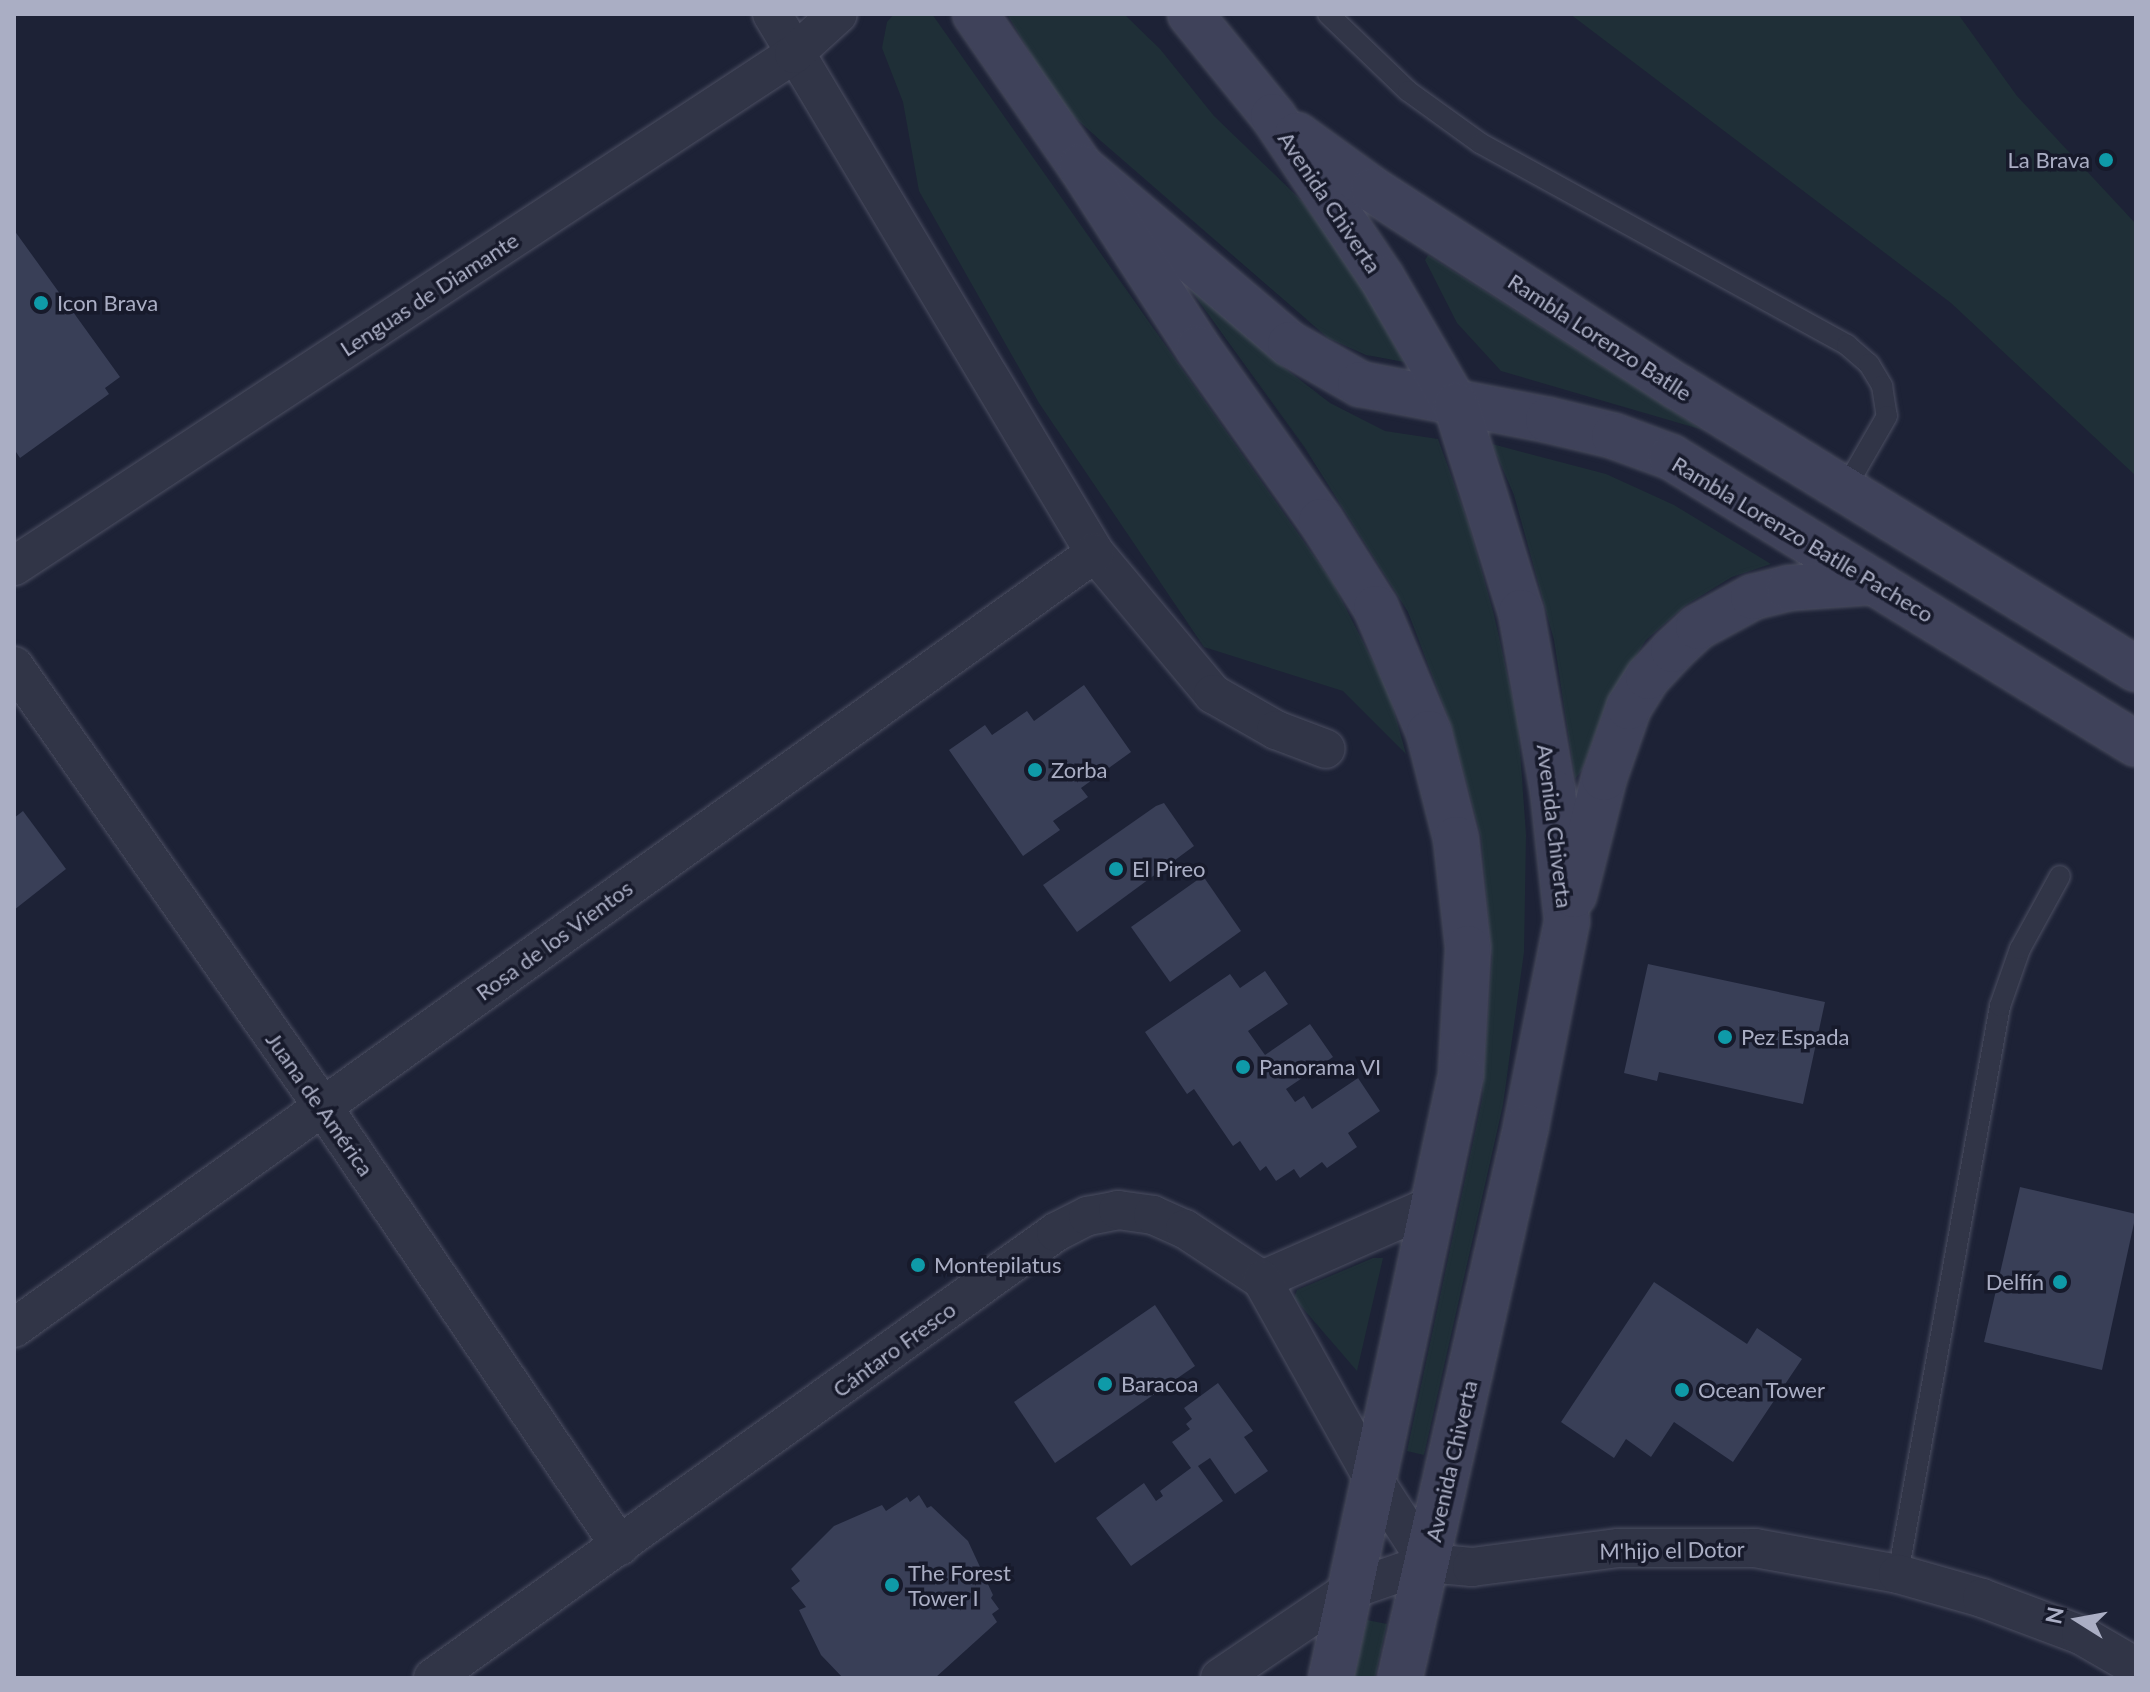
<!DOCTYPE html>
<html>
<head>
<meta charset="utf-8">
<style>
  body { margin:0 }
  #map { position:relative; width:2150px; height:1692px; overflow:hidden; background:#1d2236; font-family:Lato,sans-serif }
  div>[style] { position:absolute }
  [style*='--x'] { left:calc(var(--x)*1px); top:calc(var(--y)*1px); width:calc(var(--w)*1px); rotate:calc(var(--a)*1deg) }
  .green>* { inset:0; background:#1f2f37 }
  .building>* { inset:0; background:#393f57 }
  .roads { filter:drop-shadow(0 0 2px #4c4f62) drop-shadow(0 0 2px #4c4f62) }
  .lane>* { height:20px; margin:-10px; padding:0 10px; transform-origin:10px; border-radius:10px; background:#313547 }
  .street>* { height:38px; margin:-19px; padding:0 19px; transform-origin:19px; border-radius:19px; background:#313547 }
  .secondary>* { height:44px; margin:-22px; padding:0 22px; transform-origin:22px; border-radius:22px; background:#3f425a }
  .dots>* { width:22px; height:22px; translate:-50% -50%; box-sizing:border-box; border:4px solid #171a2b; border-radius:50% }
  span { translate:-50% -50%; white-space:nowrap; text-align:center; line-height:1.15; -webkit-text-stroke:7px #171a2b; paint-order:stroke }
  .poi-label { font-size:22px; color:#aaaec4 }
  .right { translate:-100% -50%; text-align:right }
  .left { translate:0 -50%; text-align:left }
  .street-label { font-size:22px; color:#aaaec4 }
  .frame { position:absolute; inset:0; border:16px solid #aaaec4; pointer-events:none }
  .north { position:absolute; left:2038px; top:1580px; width:80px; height:80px; -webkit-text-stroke:6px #171a2b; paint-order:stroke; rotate:281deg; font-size:22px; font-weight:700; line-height:32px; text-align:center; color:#aaaec4 }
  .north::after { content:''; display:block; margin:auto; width:28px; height:36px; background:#aaaec4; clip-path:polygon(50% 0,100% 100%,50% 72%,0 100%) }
</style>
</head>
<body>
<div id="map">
  <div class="green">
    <i style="clip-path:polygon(894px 14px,932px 14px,1333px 583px,1389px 693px,1406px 754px,1343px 691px,1204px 647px,1039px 403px,919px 191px,903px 102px,882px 48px,887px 22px)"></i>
    <i style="clip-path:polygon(1007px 14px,1124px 14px,1160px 49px,1214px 116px,1302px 201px,1352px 268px,1404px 362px,1366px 355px,1328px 338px,1101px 141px,1060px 104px)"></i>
    <i style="clip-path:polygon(1570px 14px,1958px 14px,2017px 96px,2136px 224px,2136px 476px,1951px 303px)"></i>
    <i style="clip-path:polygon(1428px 255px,1703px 430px,1501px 371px,1457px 323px,1425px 260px)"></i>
    <i style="clip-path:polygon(1194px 287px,1269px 356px,1330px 403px,1385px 431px,1438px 439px,1469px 525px,1494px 615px,1518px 722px,1526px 835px,1524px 952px,1503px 1105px,1424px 1455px,1407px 1451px,1482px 1100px,1492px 957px,1481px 837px,1451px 725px,1408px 612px,1305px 448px,1190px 289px)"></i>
    <i style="clip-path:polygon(1492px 444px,1606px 474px,1674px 505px,1771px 564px,1732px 577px,1686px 605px,1646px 640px,1608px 700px,1582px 770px,1575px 779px,1554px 640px,1514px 495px)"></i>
    <i style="clip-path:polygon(1373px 1258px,1383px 1258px,1357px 1371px,1294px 1298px,1297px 1290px)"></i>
    <i style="clip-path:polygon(1367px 1620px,1387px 1624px,1375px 1678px,1354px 1678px)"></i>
  </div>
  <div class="building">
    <i style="clip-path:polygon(14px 230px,120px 377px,105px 388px,109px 394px,20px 458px,14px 449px)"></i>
    <i style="clip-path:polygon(1084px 685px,1131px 752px,1081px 788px,1088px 797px,1053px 821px,1060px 830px,1023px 856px,949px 750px,985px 725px,992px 735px,1027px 711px,1034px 721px)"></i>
    <i style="clip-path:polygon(1164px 803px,1194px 846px,1077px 932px,1043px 885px,1156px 806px)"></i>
    <i style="clip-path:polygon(23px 811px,66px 869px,14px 910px,14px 818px)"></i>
    <i style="clip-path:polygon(1203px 876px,1241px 931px,1170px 982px,1131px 927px)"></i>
    <i style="clip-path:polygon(1648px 964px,1825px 1002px,1803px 1104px,1659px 1072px,1657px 1081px,1624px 1073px)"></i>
    <i style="clip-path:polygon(1265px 971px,1288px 1004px,1248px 1031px,1265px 1055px,1310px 1024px,1333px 1057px,1286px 1089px,1295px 1102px,1304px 1096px,1312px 1109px,1358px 1078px,1380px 1111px,1348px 1133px,1357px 1147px,1327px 1168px,1322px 1162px,1300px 1178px,1294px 1169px,1276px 1181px,1266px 1166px,1260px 1171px,1240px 1141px,1233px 1146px,1194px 1089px,1187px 1094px,1145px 1032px,1230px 974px,1240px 988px)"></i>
    <i style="clip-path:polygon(2020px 1187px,2136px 1214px,2102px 1370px,1984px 1342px)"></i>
    <i style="clip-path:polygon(1654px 1282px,1747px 1344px,1757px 1328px,1802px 1359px,1733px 1462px,1674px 1422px,1651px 1457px,1626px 1439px,1614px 1458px,1561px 1422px)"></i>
    <i style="clip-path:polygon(1155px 1305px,1195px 1366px,1055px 1463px,1014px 1402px)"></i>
    <i style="clip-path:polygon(1218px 1383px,1253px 1431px,1244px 1437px,1268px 1471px,1235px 1494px,1210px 1458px,1198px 1466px,1223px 1501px,1131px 1566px,1096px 1518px,1144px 1483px,1156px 1501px,1163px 1496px,1160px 1491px,1191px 1468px,1172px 1442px,1190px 1429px,1186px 1424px,1192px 1419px,1184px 1408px)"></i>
    <i style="clip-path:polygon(919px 1495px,927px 1508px,931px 1506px,968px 1541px,993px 1595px,991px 1598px,999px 1609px,992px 1614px,997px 1622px,935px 1678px,843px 1678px,821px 1655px,799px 1610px,806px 1607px,791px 1588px,800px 1581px,791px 1569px,834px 1526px,882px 1505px,886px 1511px,907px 1497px,910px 1502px)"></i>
  </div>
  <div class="roads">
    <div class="lane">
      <i style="--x:1328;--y:14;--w:111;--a:43.9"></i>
      <i style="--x:1408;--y:91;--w:89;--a:35.8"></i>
      <i style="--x:1480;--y:143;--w:419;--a:28.8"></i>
      <i style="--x:1847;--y:345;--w:29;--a:41"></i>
      <i style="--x:1869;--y:364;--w:26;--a:59"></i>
      <i style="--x:1882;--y:386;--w:30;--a:81"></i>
      <i style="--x:1887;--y:416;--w:84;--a:119.9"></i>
      <i style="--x:1898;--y:1574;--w:577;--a:-79.82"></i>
      <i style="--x:2000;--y:1006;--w:60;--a:-70.7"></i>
      <i style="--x:2020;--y:949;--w:83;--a:-61.3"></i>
    </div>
    <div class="street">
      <i style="--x:772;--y:14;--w:628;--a:59.07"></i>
      <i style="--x:1095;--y:553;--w:184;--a:50.1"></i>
      <i style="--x:1213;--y:694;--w:73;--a:29.7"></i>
      <i style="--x:1276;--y:730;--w:53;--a:20.8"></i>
      <i style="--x:14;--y:566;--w:933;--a:-33.28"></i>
      <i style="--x:794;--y:54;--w:59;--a:-42.3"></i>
      <i style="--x:14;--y:666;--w:538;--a:54.98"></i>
      <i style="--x:323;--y:1107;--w:530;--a:55.92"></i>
      <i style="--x:1262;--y:1280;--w:189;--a:-23.7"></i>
      <i style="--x:14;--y:1328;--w:1330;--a:-35.64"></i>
      <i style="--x:433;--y:1678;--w:766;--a:-35.6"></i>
      <i style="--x:1056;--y:1232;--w:36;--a:-27"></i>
      <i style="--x:1088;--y:1216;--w:31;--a:-11"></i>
      <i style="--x:1118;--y:1210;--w:35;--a:8"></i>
      <i style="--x:1153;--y:1215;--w:35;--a:24"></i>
      <i style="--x:1185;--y:1229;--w:92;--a:33.5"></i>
      <i style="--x:1262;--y:1280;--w:229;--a:60.8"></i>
      <i style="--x:1374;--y:1480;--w:99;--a:57"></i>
      <i style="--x:1220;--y:1678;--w:157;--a:-34.1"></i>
      <i style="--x:1350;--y:1590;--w:83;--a:-19.1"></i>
      <i style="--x:1428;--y:1563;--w:44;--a:5.2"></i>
      <i style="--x:1472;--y:1567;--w:148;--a:-7.4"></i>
      <i style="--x:1619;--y:1548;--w:136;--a:0"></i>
      <i style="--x:1755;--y:1548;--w:145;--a:10.3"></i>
      <i style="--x:1898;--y:1574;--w:87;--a:15.9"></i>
      <i style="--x:1982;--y:1598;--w:106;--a:20.5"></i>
      <i style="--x:2081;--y:1635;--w:64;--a:30.2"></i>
    </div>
    <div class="secondary">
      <i style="--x:975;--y:14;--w:186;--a:55.3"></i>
      <i style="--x:1081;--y:167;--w:274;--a:40.3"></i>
      <i style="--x:1290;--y:344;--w:81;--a:29.7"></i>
      <i style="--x:1360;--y:384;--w:191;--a:10.8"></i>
      <i style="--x:1548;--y:420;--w:68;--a:13.6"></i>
      <i style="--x:1614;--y:436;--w:61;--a:20.2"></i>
      <i style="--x:1671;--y:457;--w:546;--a:31.68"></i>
      <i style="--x:1190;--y:14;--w:132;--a:50.9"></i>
      <i style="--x:1273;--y:116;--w:195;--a:56.1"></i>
      <i style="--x:1382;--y:278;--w:147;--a:59.8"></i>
      <i style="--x:1456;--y:405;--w:217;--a:72.6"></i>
      <i style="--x:1521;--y:612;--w:183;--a:79.9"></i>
      <i style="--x:1553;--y:792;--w:130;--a:83.8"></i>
      <i style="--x:1567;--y:921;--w:210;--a:101.3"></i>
      <i style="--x:1526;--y:1127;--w:565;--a:102.88"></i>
      <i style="--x:1297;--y:135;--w:94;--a:35.9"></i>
      <i style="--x:1373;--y:190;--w:363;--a:32.9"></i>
      <i style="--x:1678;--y:387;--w:538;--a:31.62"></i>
      <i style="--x:1081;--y:167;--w:216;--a:57.1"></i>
      <i style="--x:1198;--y:348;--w:212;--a:54.6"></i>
      <i style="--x:1321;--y:521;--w:103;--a:57.7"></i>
      <i style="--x:1376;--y:608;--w:136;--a:67"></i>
      <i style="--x:1429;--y:733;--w:109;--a:75.7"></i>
      <i style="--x:1456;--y:839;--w:110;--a:83.7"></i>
      <i style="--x:1468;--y:948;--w:127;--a:93.2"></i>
      <i style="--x:1461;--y:1075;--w:617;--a:102.17"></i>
      <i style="--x:1574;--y:895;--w:121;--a:-75.6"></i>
      <i style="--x:1604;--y:778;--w:75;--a:-70.6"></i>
      <i style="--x:1629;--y:707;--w:36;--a:-58"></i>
      <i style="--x:1648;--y:677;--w:37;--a:-47"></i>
      <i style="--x:1673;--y:650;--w:34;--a:-43"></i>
      <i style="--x:1698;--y:627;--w:63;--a:-28.6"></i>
      <i style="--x:1753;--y:597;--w:37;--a:-14"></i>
      <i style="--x:1789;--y:588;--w:85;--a:-4"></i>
    </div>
  </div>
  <div class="dots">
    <i style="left:2106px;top:160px;background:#0f9aa8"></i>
    <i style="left:41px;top:303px;background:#0f9aa8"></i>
    <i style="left:1035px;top:770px;background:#0f9aa8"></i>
    <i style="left:1116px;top:869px;background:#0f9aa8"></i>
    <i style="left:1725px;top:1037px;background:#0f9aa8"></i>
    <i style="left:1243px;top:1067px;background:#0f9aa8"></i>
    <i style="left:918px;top:1265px;background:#0f9aa8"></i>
    <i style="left:2060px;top:1282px;background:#0f9aa8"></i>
    <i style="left:1105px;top:1384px;background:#0f9aa8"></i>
    <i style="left:1682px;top:1390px;background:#0f9aa8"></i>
    <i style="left:892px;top:1585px;background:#0f9aa8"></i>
  </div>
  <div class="poi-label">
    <span class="right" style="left:2090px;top:160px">La Brava</span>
    <span class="left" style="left:57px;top:303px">Icon Brava</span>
    <span class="left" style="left:1051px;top:770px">Zorba</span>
    <span class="left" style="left:1132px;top:869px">El Pireo</span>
    <span class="left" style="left:1741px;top:1037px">Pez Espada</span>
    <span class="left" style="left:1259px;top:1067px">Panorama VI</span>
    <span class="left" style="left:934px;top:1265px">Montepilatus</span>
    <span class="right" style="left:2044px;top:1282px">Delfín</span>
    <span class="left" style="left:1121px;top:1384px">Baracoa</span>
    <span class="left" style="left:1698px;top:1390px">Ocean Tower</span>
    <span class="left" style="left:908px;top:1585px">The Forest<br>Tower I</span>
  </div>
  <div class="street-label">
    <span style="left:1330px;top:202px;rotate:56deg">Avenida Chiverta</span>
    <span style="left:429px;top:294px;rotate:-33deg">Lenguas de Diamante</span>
    <span style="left:1600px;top:337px;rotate:33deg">Rambla Lorenzo Batlle</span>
    <span style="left:1803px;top:539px;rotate:31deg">Rambla Lorenzo Batlle Pacheco</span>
    <span style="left:1555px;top:826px;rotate:83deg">Avenida Chiverta</span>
    <span style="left:554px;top:940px;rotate:-36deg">Rosa de los Vientos</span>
    <span style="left:320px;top:1104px;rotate:55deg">Juana de América</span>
    <span style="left:894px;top:1349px;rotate:-36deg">Cántaro Fresco</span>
    <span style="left:1451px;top:1461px;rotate:-77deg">Avenida Chiverta</span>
    <span style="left:1672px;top:1550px;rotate:-1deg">M'hijo el Dotor</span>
  </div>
  <div class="frame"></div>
  <div class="north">N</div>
</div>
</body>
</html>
